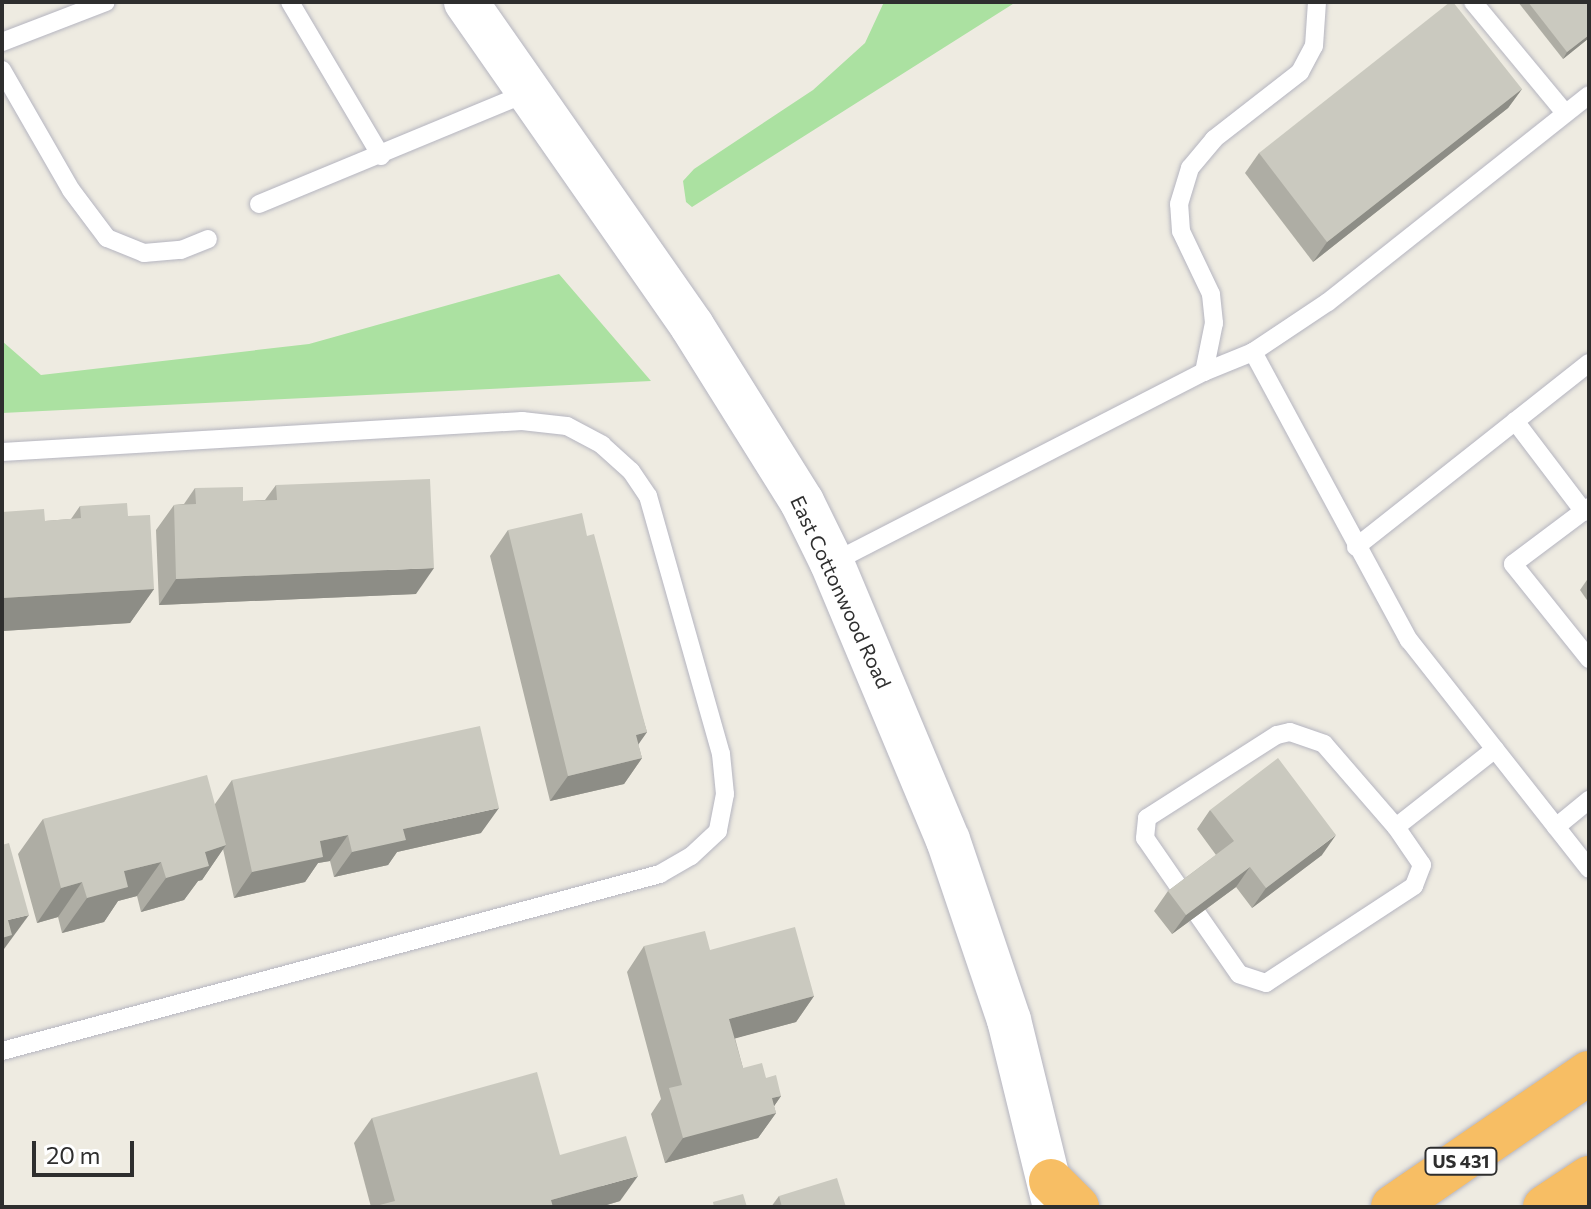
<!DOCTYPE html>
<html>
<head>
<meta charset="utf-8">
<style>
  body { margin:0 }
  #map { position:relative; width:1591px; height:1209px; overflow:hidden; background:#eeebe1; font-family:Commissioner,sans-serif }
  div>[style] { position:absolute }
  [style*='--x'] { left:calc(var(--x)*1px); top:calc(var(--y)*1px); width:calc(var(--w)*1px); rotate:calc(var(--a)*1deg) }
  .green>* { inset:0; background:#abe1a1 }
  .roads { filter:drop-shadow(0 0 2px #b5b5c0) drop-shadow(0 0 2px #b5b5c0) }
  .lane>* { height:18px; margin:-9px; padding:0 9px; transform-origin:9px; border-radius:9px; background:#fff }
  .secondary>* { height:44px; margin:-22px; padding:0 22px; transform-origin:22px; border-radius:22px; background:#fff }
  .highway>* { height:44px; margin:-22px; padding:0 22px; transform-origin:22px; border-radius:22px; background:#f7be64 }
  .wall>* { inset:0; background:#aeada4 }
  .shaded-wall>* { inset:0; background:#8d8d86 }
  .building>* { inset:0; background:#cac9bf }
  span { translate:-50% -50%; white-space:nowrap; text-align:center; line-height:1.15; -webkit-text-stroke:6px #fff; paint-order:stroke }
  .shield-label span { padding:2px 6px; background:#fff; border:2px solid; border-radius:6px; -webkit-text-stroke-width:0 }
  .shield-label { font-size:18px; color:#2e2e2e; font-weight:700 }
  .street-label { font-size:20px; color:#2e2e2e }
  .frame { position:absolute; inset:0; border:4px solid #2e2e2e; pointer-events:none }
  .scale { position:absolute; left:32px; top:1141px; width:102px; height:36px; box-sizing:border-box; border:4px solid #2e2e2e; border-top:0; padding-left:10px; font-size:24px; line-height:28px; white-space:nowrap; color:#2e2e2e; -webkit-text-stroke:6px #fff; paint-order:stroke }
</style>
</head>
<body>
<div id="map">
  <div class="green">
    <i style="clip-path:polygon(884px 2px,1016px 2px,692px 207px,686px 202px,683px 181px,694px 169px,813px 90px,865px 43px)"></i>
    <i style="clip-path:polygon(559px 274px,651px 381px,2px 413px,2px 341px,41px 375px,309px 344px)"></i>
  </div>
  <div class="roads">
    <div class="lane">
      <i style="--x:290;--y:2;--w:179;--a:59.4"></i>
      <i style="--x:1473;--y:2;--w:144;--a:50.3"></i>
      <i style="--x:2;--y:42;--w:111;--a:-21"></i>
      <i style="--x:2;--y:70;--w:138;--a:60.1"></i>
      <i style="--x:71;--y:190;--w:60;--a:53.1"></i>
      <i style="--x:107;--y:238;--w:40;--a:22"></i>
      <i style="--x:144;--y:253;--w:37;--a:-5"></i>
      <i style="--x:181;--y:250;--w:29;--a:-22"></i>
      <i style="--x:259;--y:204;--w:290;--a:-22.5"></i>
      <i style="--x:1253;--y:352;--w:328;--a:61.6"></i>
      <i style="--x:1409;--y:640;--w:291;--a:51.8"></i>
      <i style="--x:1204;--y:372;--w:50;--a:-78.5"></i>
      <i style="--x:1214;--y:323;--w:29;--a:-96"></i>
      <i style="--x:1211;--y:294;--w:70;--a:-115.5"></i>
      <i style="--x:1181;--y:231;--w:27;--a:-94"></i>
      <i style="--x:1179;--y:204;--w:38;--a:-73"></i>
      <i style="--x:1190;--y:168;--w:38;--a:-50"></i>
      <i style="--x:1214;--y:139;--w:109;--a:-37.9"></i>
      <i style="--x:1300;--y:72;--w:30;--a:-62"></i>
      <i style="--x:1314;--y:46;--w:44;--a:-86.1"></i>
      <i style="--x:1515;--y:421;--w:114;--a:52.8"></i>
      <i style="--x:2;--y:452;--w:521;--a:-3.41"></i>
      <i style="--x:522;--y:421;--w:45;--a:6.3"></i>
      <i style="--x:567;--y:426;--w:40;--a:28"></i>
      <i style="--x:602;--y:445;--w:39;--a:42"></i>
      <i style="--x:631;--y:471;--w:30;--a:56"></i>
      <i style="--x:648;--y:496;--w:268;--a:74.2"></i>
      <i style="--x:721;--y:754;--w:40;--a:84.3"></i>
      <i style="--x:725;--y:794;--w:38;--a:101"></i>
      <i style="--x:718;--y:831;--w:37;--a:137"></i>
      <i style="--x:691;--y:856;--w:36;--a:150"></i>
      <i style="--x:660;--y:874;--w:681;--a:164.94"></i>
      <i style="--x:1589;--y:507;--w:95;--a:143.1"></i>
      <i style="--x:1513;--y:564;--w:122;--a:51.3"></i>
      <i style="--x:1356;--y:547;--w:297;--a:-38.3"></i>
      <i style="--x:832;--y:563;--w:418;--a:-27.2"></i>
      <i style="--x:1204;--y:372;--w:53;--a:-22.2"></i>
      <i style="--x:1253;--y:352;--w:90;--a:-33.7"></i>
      <i style="--x:1328;--y:302;--w:333;--a:-38.4"></i>
      <i style="--x:1396;--y:827;--w:126;--a:-38.2"></i>
      <i style="--x:1556;--y:827;--w:43;--a:-39.3"></i>
      <i style="--x:1181;--y:890;--w:63;--a:-124.7"></i>
      <i style="--x:1145;--y:838;--w:20;--a:-84"></i>
      <i style="--x:1147;--y:818;--w:154;--a:-32.6"></i>
      <i style="--x:1277;--y:735;--w:13;--a:-13"></i>
      <i style="--x:1290;--y:732;--w:36;--a:19"></i>
      <i style="--x:1324;--y:744;--w:110;--a:49.1"></i>
      <i style="--x:1396;--y:827;--w:46;--a:55.6"></i>
      <i style="--x:1422;--y:865;--w:22;--a:111"></i>
      <i style="--x:1414;--y:886;--w:177;--a:146.8"></i>
      <i style="--x:1266;--y:983;--w:28;--a:-162"></i>
      <i style="--x:1239;--y:974;--w:72;--a:-124.8"></i>
    </div>
    <div class="secondary">
      <i style="--x:466;--y:2;--w:395;--a:55.1"></i>
      <i style="--x:692;--y:326;--w:208;--a:58"></i>
      <i style="--x:802;--y:502;--w:68;--a:63.8"></i>
      <i style="--x:832;--y:563;--w:300;--a:67.3"></i>
      <i style="--x:948;--y:840;--w:190;--a:71.3"></i>
      <i style="--x:1009;--y:1020;--w:193;--a:76.2"></i>
    </div>
    <div class="highway">
      <i style="--x:1051;--y:1181;--w:37;--a:45"></i>
      <i style="--x:1393;--y:1207;--w:237;--a:-34.4"></i>
      <i style="--x:1545;--y:1207;--w:53;--a:-33.4"></i>
    </div>
  </div>
  <div class="wall">
    <i style="clip-path:polygon(1518px 2px,1589px 2px,1589px 38px,1563px 59px)"></i>
    <i style="clip-path:polygon(1522px 89px,1508px 108px,1313px 262px,1245px 173px,1259px 153px)"></i>
    <i style="clip-path:polygon(276px 485px,416px 594px,159px 605px,156px 530px,174px 505px,184px 504px,195px 488px,243px 501px,265px 500px)"></i>
    <i style="clip-path:polygon(80px 506px,128px 516px,154px 589px,130px 623px,2px 631px,2px 512px,45px 521px,71px 519px)"></i>
    <i style="clip-path:polygon(508px 530px,587px 536px,647px 732px,638px 744px,642px 758px,624px 784px,550px 801px,490px 556px)"></i>
    <i style="clip-path:polygon(1589px 577px,1589px 603px,1580px 590px)"></i>
    <i style="clip-path:polygon(232px 780px,481px 833px,397px 852px,388px 865px,334px 877px,330px 861px,318px 863px,305px 882px,234px 898px,223px 849px,202px 880px,198px 881px,184px 900px,141px 912px,137px 896px,118px 901px,104px 922px,62px 933px,58px 917px,37px 923px,18px 854px,43px 819px,215px 804px)"></i>
    <i style="clip-path:polygon(1210px 810px,1322px 855px,1252px 908px,1236px 887px,1172px 934px,1154px 911px,1168px 891px,1216px 855px,1197px 829px)"></i>
    <i style="clip-path:polygon(644px 946px,710px 950px,814px 996px,796px 1022px,735px 1038px,743px 1068px,766px 1078px,781px 1096px,774px 1106px,776px 1113px,758px 1138px,665px 1163px,651px 1114px,661px 1099px,627px 972px)"></i>
    <i style="clip-path:polygon(372px 1118px,560px 1155px,620px 1201px,600px 1207px,371px 1207px,354px 1143px)"></i>
    <i style="clip-path:polygon(779px 1196px,846px 1207px,771px 1207px)"></i>
  </div>
  <div class="shaded-wall">
    <i style="clip-path:polygon(1589px 35px,1589px 38px,1563px 59px,1567px 52px)"></i>
    <i style="clip-path:polygon(1522px 89px,1508px 108px,1313px 262px,1327px 242px)"></i>
    <i style="clip-path:polygon(434px 568px,416px 594px,159px 605px,176px 579px)"></i>
    <i style="clip-path:polygon(154px 589px,130px 623px,2px 631px,2px 598px)"></i>
    <i style="clip-path:polygon(647px 732px,629px 758px,636px 735px)"></i>
    <i style="clip-path:polygon(642px 758px,624px 784px,550px 801px,568px 776px)"></i>
    <i style="clip-path:polygon(499px 808px,481px 833px,397px 852px,388px 865px,334px 877px,352px 852px,403px 829px)"></i>
    <i style="clip-path:polygon(348px 835px,330px 861px,318px 863px,305px 882px,234px 898px,252px 872px,320px 841px)"></i>
    <i style="clip-path:polygon(1336px 835px,1322px 855px,1252px 908px,1266px 888px)"></i>
    <i style="clip-path:polygon(226px 845px,202px 880px,198px 881px,184px 900px,141px 912px,166px 878px,205px 852px)"></i>
    <i style="clip-path:polygon(161px 862px,137px 896px,118px 901px,104px 922px,62px 933px,87px 898px,124px 871px)"></i>
    <i style="clip-path:polygon(1250px 867px,1236px 887px,1172px 934px,1186px 915px)"></i>
    <i style="clip-path:polygon(82px 882px,58px 917px,37px 923px,61px 888px)"></i>
    <i style="clip-path:polygon(29px 915px,4px 949px,2px 950px,2px 928px,8px 920px)"></i>
    <i style="clip-path:polygon(814px 996px,796px 1022px,711px 1045px,729px 1019px)"></i>
    <i style="clip-path:polygon(781px 1096px,768px 1115px,776px 1113px,758px 1138px,665px 1163px,683px 1138px,772px 1098px)"></i>
    <i style="clip-path:polygon(638px 1176px,620px 1201px,600px 1207px,546px 1207px,551px 1200px)"></i>
  </div>
  <div class="building">
    <i style="clip-path:polygon(1450px 2px,1453px 2px,1522px 89px,1327px 242px,1259px 153px)"></i>
    <i style="clip-path:polygon(1528px 2px,1589px 2px,1589px 35px,1567px 52px)"></i>
    <i style="clip-path:polygon(430px 479px,434px 568px,176px 579px,174px 505px,196px 504px,195px 488px,243px 487px,243px 501px,277px 500px,276px 485px)"></i>
    <i style="clip-path:polygon(127px 503px,128px 516px,150px 515px,154px 589px,2px 598px,2px 512px,44px 509px,45px 521px,81px 518px,80px 506px)"></i>
    <i style="clip-path:polygon(582px 513px,587px 536px,594px 534px,647px 732px,636px 735px,642px 758px,568px 776px,508px 530px)"></i>
    <i style="clip-path:polygon(480px 726px,499px 808px,403px 829px,406px 840px,352px 852px,348px 835px,320px 841px,323px 857px,252px 872px,232px 780px)"></i>
    <i style="clip-path:polygon(1278px 758px,1336px 835px,1266px 888px,1250px 867px,1186px 915px,1168px 891px,1234px 841px,1210px 810px)"></i>
    <i style="clip-path:polygon(207px 775px,226px 845px,205px 852px,209px 866px,166px 878px,161px 862px,124px 871px,128px 887px,87px 898px,82px 882px,61px 888px,43px 819px)"></i>
    <i style="clip-path:polygon(9px 843px,29px 915px,8px 920px,12px 935px,2px 938px,2px 845px)"></i>
    <i style="clip-path:polygon(795px 927px,814px 996px,729px 1019px,743px 1068px,762px 1063px,766px 1078px,776px 1075px,781px 1096px,772px 1098px,776px 1113px,683px 1138px,669px 1088px,682px 1085px,644px 946px,705px 931px,710px 950px)"></i>
    <i style="clip-path:polygon(537px 1072px,560px 1155px,626px 1136px,638px 1176px,551px 1200px,553px 1207px,372px 1207px,395px 1201px,372px 1118px)"></i>
    <i style="clip-path:polygon(837px 1178px,846px 1207px,782px 1207px,779px 1196px)"></i>
    <i style="clip-path:polygon(743px 1194px,747px 1207px,714px 1207px,713px 1202px)"></i>
  </div>
  <div class="shield-label">
    <span style="left:1461px;top:1161px">US 431</span>
  </div>
  <div class="street-label">
    <span style="left:841px;top:592px;rotate:65deg">East Cottonwood Road</span>
  </div>
  <div class="frame"></div>
  <div class="scale">20 m</div>
</div>
</body>
</html>
